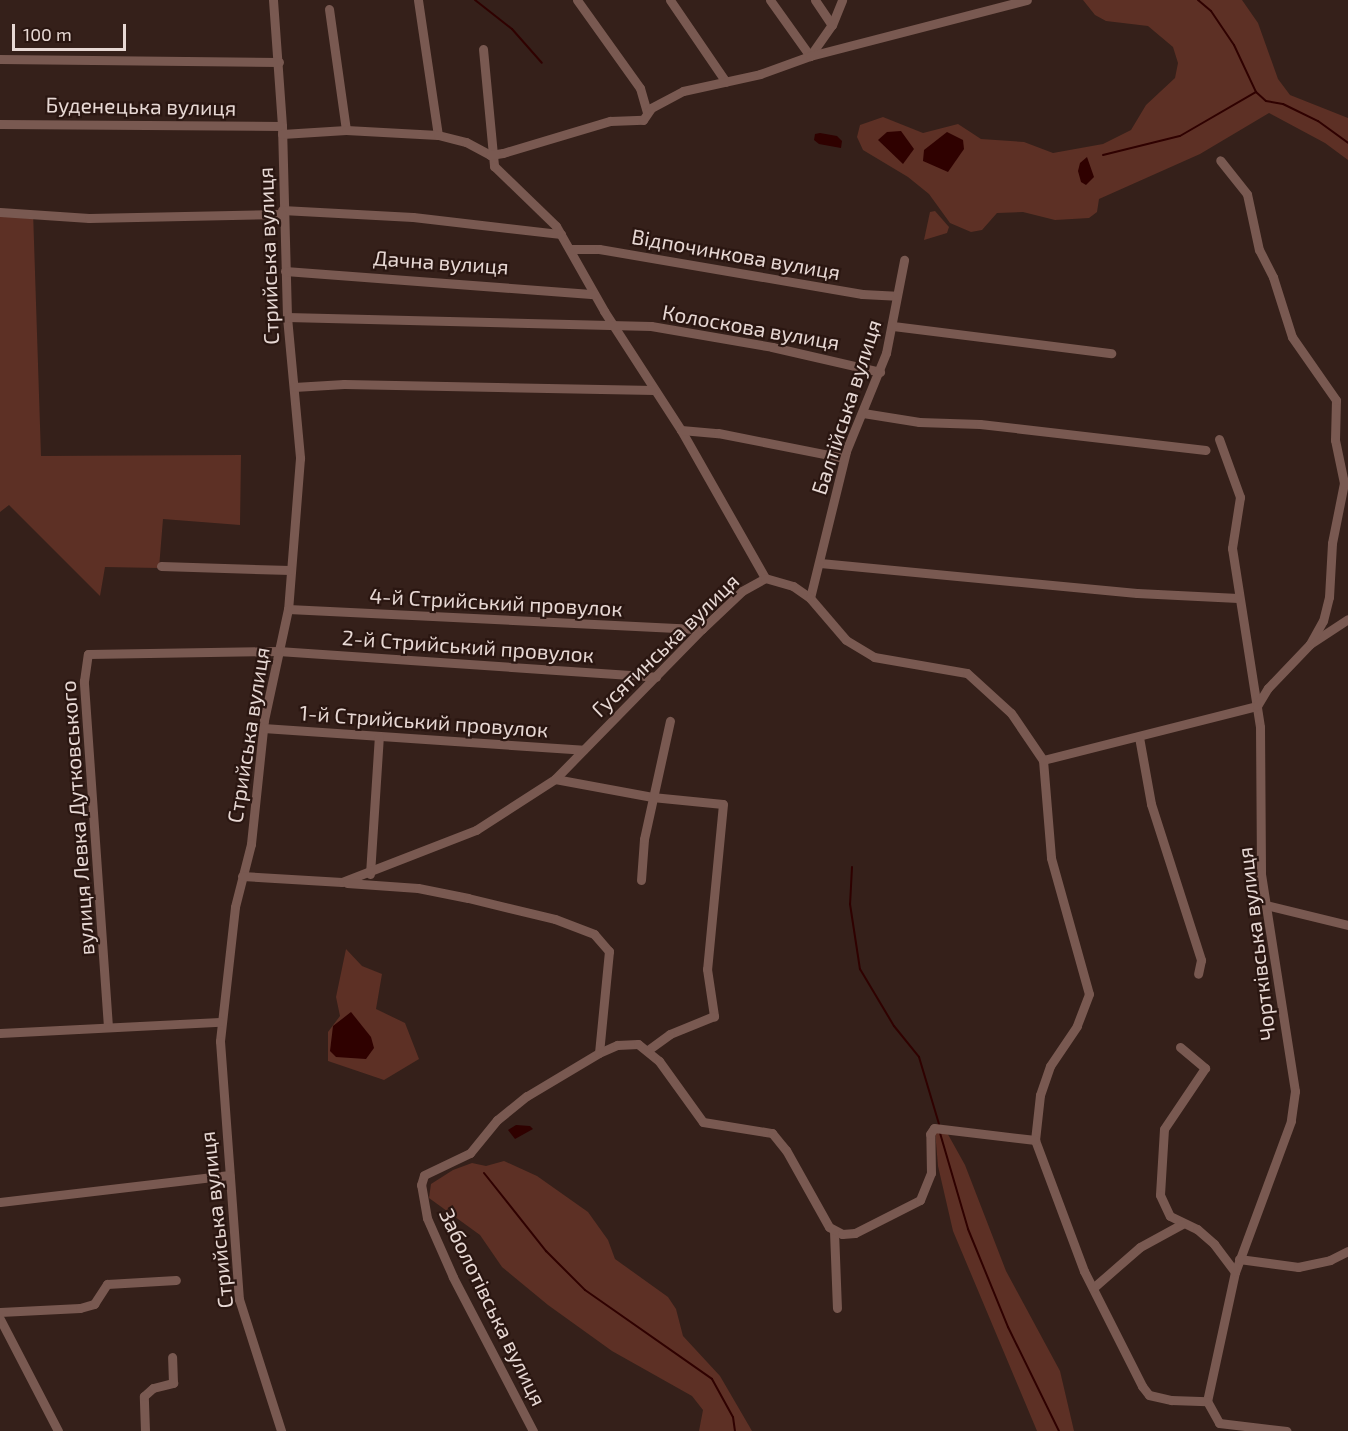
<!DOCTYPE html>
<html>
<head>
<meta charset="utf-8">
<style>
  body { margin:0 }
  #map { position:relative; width:1348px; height:1431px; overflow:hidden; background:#35201a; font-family:"Exo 2",sans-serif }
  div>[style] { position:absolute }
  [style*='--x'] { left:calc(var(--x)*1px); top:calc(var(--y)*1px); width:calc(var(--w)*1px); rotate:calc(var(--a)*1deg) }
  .green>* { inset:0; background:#5d3025 }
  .water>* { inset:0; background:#2f0100 }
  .stream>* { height:2px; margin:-1px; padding:0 1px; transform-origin:1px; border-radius:1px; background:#2f0100 }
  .street>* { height:9px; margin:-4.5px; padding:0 4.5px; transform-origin:4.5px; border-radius:4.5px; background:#795951 }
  span { translate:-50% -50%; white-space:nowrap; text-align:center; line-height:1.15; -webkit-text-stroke:4.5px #2a1611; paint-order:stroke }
  .street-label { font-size:21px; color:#e7d8d4 }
  .scale { position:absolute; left:12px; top:24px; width:114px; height:27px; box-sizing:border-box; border:3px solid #e7d8d4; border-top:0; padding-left:8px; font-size:18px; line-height:21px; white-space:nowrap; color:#e7d8d4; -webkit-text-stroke:4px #2a1611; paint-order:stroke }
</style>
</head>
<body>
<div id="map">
  <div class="green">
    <i style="clip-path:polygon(1083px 0,1242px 0,1258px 23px,1278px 79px,1290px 95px,1348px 118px,1348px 160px,1325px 143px,1269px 113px,1200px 154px,1099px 199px,1097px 212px,1089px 218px,1055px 220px,1023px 212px,997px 213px,982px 230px,971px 232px,950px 223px,929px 194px,908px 177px,863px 150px,857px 137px,860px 125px,883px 117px,923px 133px,958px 124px,981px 139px,1024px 142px,1053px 153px,1103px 144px,1131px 130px,1146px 105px,1175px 78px,1178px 63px,1173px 47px,1148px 26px,1106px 21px,1095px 15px)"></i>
    <i style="clip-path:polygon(0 210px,33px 211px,41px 456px,241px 455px,240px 525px,163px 519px,159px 568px,105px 567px,100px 596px,9px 505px,0 512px)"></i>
    <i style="clip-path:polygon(935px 211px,949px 227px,947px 233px,924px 240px,930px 212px)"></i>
    <i style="clip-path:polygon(346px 949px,362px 966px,382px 974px,376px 1009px,405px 1023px,419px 1059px,384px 1080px,328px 1061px,328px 1032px,340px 1016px,336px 997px)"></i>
    <i style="clip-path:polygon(945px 1129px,965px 1165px,1006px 1271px,1060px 1371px,1074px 1431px,1037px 1431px,953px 1231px,938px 1166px,935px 1130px)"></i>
    <i style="clip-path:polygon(504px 1161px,537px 1176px,588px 1212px,608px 1240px,615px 1259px,668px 1297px,676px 1309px,683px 1336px,720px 1376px,752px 1431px,699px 1431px,703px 1410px,692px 1396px,612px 1351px,548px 1305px,502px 1267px,480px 1235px,429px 1198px,431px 1184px,453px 1170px,472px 1163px,486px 1166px)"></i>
  </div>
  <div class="water">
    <i style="clip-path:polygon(901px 131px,914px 149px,903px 164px,878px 140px,887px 132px)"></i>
    <i style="clip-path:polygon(947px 132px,963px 140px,964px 149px,948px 172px,923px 161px,924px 150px)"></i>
    <i style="clip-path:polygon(820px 133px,837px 136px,842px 141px,841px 148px,819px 144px,814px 140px,815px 134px)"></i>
    <i style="clip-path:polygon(1087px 157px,1094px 177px,1086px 185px,1081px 182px,1078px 171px,1080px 163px)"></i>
    <i style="clip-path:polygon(351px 1012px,371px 1037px,374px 1048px,366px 1059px,336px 1057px,330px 1051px,333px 1026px)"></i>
    <i style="clip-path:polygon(516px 1125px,530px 1126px,533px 1129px,515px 1139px,508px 1130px)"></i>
  </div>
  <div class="stream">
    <i style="--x:475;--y:0;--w:47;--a:38.1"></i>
    <i style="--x:512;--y:29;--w:45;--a:48.6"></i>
    <i style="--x:1198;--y:0;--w:17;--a:40"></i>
    <i style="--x:1211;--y:11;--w:41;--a:55.9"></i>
    <i style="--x:1234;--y:45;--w:52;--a:64.9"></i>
    <i style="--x:1256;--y:92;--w:13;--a:42"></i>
    <i style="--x:1266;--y:101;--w:17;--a:10"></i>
    <i style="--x:1283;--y:104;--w:39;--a:26"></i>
    <i style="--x:1318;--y:121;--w:37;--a:36"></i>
    <i style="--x:1103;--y:155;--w:79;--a:-13.9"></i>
    <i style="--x:1180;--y:136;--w:88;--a:-30.1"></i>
    <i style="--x:852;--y:867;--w:37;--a:93"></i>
    <i style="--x:850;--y:904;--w:66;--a:81.3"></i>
    <i style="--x:860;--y:969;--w:66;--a:59.2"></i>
    <i style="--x:894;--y:1026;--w:40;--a:51"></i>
    <i style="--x:919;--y:1057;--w:70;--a:73.4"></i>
    <i style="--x:940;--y:1133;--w:100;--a:73.7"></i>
    <i style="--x:968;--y:1229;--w:106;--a:67.8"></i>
    <i style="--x:1008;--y:1327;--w:116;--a:63.9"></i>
    <i style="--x:484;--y:1173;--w:100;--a:51.5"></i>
    <i style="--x:546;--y:1251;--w:55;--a:45"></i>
    <i style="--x:585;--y:1290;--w:155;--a:35"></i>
    <i style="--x:712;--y:1379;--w:43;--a:61.1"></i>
    <i style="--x:733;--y:1417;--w:14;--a:82"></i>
  </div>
  <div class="street">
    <i style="--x:273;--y:0;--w:126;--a:85.9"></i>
    <i style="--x:282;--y:126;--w:191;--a:88.5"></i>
    <i style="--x:287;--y:317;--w:142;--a:84.7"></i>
    <i style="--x:300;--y:458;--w:151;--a:94.5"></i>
    <i style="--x:288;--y:609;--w:114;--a:102.2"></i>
    <i style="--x:264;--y:720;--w:125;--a:96"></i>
    <i style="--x:251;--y:844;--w:65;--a:104.3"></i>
    <i style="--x:235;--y:907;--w:135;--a:96.4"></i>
    <i style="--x:220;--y:1041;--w:259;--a:85.8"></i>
    <i style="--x:239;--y:1299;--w:139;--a:72.3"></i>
    <i style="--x:418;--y:0;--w:136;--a:81.6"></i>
    <i style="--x:577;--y:0;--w:108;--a:54.4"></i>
    <i style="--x:640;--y:88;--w:25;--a:74"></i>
    <i style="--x:670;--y:0;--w:99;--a:55.7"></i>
    <i style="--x:770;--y:0;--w:69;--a:54.5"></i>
    <i style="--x:810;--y:56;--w:38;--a:-55"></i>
    <i style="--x:832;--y:25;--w:27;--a:-68"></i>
    <i style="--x:815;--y:0;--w:30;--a:56"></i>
    <i style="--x:329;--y:9;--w:122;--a:82"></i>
    <i style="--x:483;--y:49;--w:118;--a:84.6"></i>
    <i style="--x:494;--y:166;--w:86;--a:44.1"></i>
    <i style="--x:556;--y:226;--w:98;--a:60.5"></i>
    <i style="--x:604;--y:311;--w:142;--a:57.1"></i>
    <i style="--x:681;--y:430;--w:170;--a:60.4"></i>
    <i style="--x:0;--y:59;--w:279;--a:0.6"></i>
    <i style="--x:0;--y:124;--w:282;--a:0.4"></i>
    <i style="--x:282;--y:134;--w:64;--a:-3.6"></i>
    <i style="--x:346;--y:130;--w:92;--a:3.1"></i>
    <i style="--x:438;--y:135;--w:29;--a:14"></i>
    <i style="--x:466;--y:142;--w:27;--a:28"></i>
    <i style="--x:490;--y:155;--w:13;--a:-9"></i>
    <i style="--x:503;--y:153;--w:112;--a:-16.7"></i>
    <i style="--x:610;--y:121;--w:33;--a:-2"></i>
    <i style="--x:643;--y:120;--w:14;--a:-56"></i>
    <i style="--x:651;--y:108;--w:36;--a:-28"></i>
    <i style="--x:683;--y:91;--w:79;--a:-12.4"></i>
    <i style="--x:760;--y:74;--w:53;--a:-19.8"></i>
    <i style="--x:810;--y:56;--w:224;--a:-14.5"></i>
    <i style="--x:282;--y:210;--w:131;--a:3.1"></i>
    <i style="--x:413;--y:217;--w:149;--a:6.6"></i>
    <i style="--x:0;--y:212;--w:89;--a:3.9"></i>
    <i style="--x:89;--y:218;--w:193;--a:-1.2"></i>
    <i style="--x:571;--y:249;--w:28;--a:0"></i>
    <i style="--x:599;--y:249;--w:267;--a:9.7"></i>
    <i style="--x:862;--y:294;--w:34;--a:3"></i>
    <i style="--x:285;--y:271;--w:310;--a:4.3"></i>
    <i style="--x:287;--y:317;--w:364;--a:1.4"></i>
    <i style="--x:651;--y:326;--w:123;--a:9.8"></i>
    <i style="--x:772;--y:347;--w:111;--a:13"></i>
    <i style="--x:893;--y:326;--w:220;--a:7.1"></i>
    <i style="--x:294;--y:387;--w:50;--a:-3.4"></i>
    <i style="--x:344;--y:384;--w:310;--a:1.1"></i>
    <i style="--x:863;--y:413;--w:57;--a:9.1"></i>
    <i style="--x:919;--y:422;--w:61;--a:1.9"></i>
    <i style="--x:980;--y:424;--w:227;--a:6.6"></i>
    <i style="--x:681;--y:430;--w:37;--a:5"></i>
    <i style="--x:718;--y:433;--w:128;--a:11.2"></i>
    <i style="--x:1219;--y:439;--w:62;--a:70.1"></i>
    <i style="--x:1240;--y:497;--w:52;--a:98.9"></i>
    <i style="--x:1232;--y:548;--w:181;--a:81.1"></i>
    <i style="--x:1260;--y:727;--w:147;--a:89.6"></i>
    <i style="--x:1261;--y:874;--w:220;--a:81.1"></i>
    <i style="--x:1295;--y:1091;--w:30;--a:98"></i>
    <i style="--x:1291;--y:1121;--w:161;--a:110.3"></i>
    <i style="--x:1235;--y:1272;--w:132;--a:102.2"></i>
    <i style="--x:1207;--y:1401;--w:25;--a:61"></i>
    <i style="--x:1219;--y:1423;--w:68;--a:6.7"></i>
    <i style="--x:820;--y:563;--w:318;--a:5.4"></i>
    <i style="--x:1137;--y:593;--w:101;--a:2.8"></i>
    <i style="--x:161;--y:566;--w:129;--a:1.8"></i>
    <i style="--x:810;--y:598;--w:151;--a:-76.2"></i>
    <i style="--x:846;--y:451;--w:106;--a:-67.8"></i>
    <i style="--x:886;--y:353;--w:95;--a:-79"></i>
    <i style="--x:288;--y:609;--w:414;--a:2.8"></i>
    <i style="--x:1310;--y:644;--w:45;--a:-33.3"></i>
    <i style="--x:263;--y:728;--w:321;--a:3.9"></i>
    <i style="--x:1139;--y:737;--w:68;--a:79.8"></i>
    <i style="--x:1151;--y:804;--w:164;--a:72.2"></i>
    <i style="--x:1201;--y:960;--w:14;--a:102"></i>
    <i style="--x:1043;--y:760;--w:221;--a:-14.2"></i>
    <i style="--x:1257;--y:706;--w:21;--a:-59"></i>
    <i style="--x:1268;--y:688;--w:61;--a:-46.3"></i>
    <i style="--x:1310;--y:644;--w:26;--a:-61"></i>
    <i style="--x:1323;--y:621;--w:25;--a:-76"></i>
    <i style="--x:1329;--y:597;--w:54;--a:-86.8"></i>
    <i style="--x:1332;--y:543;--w:61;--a:-78.7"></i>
    <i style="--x:1344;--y:483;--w:44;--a:-101.8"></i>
    <i style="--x:1335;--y:440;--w:40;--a:-88.6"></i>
    <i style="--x:1336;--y:400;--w:77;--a:-124.9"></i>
    <i style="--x:1292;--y:337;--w:63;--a:-107.6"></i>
    <i style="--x:1273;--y:277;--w:30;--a:-117"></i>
    <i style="--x:1259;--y:250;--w:57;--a:-102.1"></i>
    <i style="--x:1247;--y:194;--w:43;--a:-128.5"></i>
    <i style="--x:555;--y:779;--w:99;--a:10.5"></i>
    <i style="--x:652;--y:797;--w:71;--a:5.6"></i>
    <i style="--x:723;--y:804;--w:166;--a:95.5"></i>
    <i style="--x:707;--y:969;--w:48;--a:81.5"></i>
    <i style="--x:714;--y:1016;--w:48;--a:157.8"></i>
    <i style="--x:670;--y:1034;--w:27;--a:144"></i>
    <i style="--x:370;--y:874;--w:138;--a:-86.3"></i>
    <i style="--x:242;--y:876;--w:100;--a:3.4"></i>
    <i style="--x:342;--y:882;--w:144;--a:-21.2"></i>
    <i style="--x:476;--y:830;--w:94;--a:-32.8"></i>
    <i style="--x:555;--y:779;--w:210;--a:-45.6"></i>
    <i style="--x:702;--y:629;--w:55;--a:-43.5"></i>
    <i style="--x:742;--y:591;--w:26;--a:-29"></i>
    <i style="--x:765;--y:578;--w:29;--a:16"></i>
    <i style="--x:793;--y:586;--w:21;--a:35"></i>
    <i style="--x:810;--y:598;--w:55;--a:49.4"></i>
    <i style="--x:846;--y:640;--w:33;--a:31"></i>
    <i style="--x:874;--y:657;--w:94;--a:9.8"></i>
    <i style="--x:967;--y:673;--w:59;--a:42.3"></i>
    <i style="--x:1011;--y:713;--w:57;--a:55.8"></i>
    <i style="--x:1043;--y:760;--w:98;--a:85.3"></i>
    <i style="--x:1051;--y:858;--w:141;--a:74.4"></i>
    <i style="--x:1089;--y:994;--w:34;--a:111"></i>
    <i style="--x:1077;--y:1026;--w:48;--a:124"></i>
    <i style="--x:1050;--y:1066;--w:31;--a:109"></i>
    <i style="--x:1040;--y:1095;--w:45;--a:96.3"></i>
    <i style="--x:1035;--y:1140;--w:140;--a:69.5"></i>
    <i style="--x:1084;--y:1271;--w:129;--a:63.2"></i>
    <i style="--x:1142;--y:1386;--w:11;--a:52"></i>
    <i style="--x:1149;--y:1395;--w:23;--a:13"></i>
    <i style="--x:1171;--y:1400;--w:36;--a:2"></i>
    <i style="--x:641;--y:880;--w:41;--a:-85.8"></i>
    <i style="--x:644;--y:839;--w:121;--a:-77.6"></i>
    <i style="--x:347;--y:883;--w:71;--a:4"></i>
    <i style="--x:418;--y:888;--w:51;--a:11.3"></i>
    <i style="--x:468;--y:898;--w:89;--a:13.6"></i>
    <i style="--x:555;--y:919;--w:42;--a:21"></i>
    <i style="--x:594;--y:934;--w:23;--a:49"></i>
    <i style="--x:609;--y:951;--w:102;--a:95.6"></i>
    <i style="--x:1266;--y:905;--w:84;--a:13.7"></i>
    <i style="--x:108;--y:1027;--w:347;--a:-94"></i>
    <i style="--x:84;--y:681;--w:27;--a:-82"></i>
    <i style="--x:88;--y:654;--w:190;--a:-0.9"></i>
    <i style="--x:278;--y:651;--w:379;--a:3.9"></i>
    <i style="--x:0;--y:1033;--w:220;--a:-2.9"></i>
    <i style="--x:1180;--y:1047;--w:33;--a:40"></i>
    <i style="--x:1205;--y:1068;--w:73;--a:123.9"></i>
    <i style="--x:1164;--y:1129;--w:66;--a:93.5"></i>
    <i style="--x:1160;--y:1195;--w:23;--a:65"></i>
    <i style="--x:1170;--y:1216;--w:30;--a:26"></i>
    <i style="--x:1197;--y:1229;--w:23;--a:41"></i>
    <i style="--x:1214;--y:1244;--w:35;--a:53"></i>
    <i style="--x:0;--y:1202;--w:231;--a:-6.7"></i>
    <i style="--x:834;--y:1231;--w:77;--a:87.8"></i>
    <i style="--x:1239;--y:1259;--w:60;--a:7.7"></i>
    <i style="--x:1298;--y:1267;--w:33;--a:-12"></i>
    <i style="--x:1330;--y:1260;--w:20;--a:-27"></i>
    <i style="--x:1093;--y:1288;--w:62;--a:-41.1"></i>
    <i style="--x:1140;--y:1247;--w:48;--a:-28.7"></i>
    <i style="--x:0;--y:1312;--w:80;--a:-2.9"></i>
    <i style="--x:80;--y:1308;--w:15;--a:-16"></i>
    <i style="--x:94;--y:1304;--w:24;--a:-57"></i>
    <i style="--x:107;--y:1284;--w:69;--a:-3.3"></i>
    <i style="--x:0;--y:1319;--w:126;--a:62.6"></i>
    <i style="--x:145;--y:1431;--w:35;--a:-92"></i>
    <i style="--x:144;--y:1396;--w:12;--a:-42"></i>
    <i style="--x:153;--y:1388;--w:21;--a:-14"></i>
    <i style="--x:173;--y:1383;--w:26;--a:-92"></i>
    <i style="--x:533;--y:1431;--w:174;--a:-117.5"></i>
    <i style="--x:453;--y:1277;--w:64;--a:-113.8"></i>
    <i style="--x:427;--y:1218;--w:34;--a:-100"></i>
    <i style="--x:421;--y:1185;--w:10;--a:-73"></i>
    <i style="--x:424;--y:1175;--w:51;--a:-25.6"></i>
    <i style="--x:470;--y:1153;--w:43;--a:-50.7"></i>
    <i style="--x:497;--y:1120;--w:38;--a:-39"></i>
    <i style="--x:527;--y:1096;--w:84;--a:-30.8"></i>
    <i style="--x:599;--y:1053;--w:20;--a:-24"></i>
    <i style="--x:617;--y:1045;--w:21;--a:-3"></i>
    <i style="--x:638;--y:1044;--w:27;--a:39"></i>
    <i style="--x:659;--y:1061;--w:75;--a:54.2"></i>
    <i style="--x:703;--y:1122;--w:70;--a:9.1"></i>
    <i style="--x:772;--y:1133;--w:22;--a:51"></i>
    <i style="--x:786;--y:1150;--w:88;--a:60.8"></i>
    <i style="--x:829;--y:1227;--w:15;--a:28"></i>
    <i style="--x:842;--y:1234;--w:13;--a:-4"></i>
    <i style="--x:855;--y:1233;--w:73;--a:-26.9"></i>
    <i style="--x:920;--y:1200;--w:29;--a:-68"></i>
    <i style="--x:931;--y:1173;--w:39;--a:-91"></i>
    <i style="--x:930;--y:1134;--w:7;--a:-56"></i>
    <i style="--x:934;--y:1128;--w:102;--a:6.8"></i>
  </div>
  <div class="street-label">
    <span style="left:141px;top:106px;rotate:1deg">Буденецька вулиця</span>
    <span style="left:736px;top:254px;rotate:10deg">Відпочинкова вулиця</span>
    <span style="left:268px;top:256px;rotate:-92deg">Стрийська вулиця</span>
    <span style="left:441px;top:262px;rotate:4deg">Дачна вулиця</span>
    <span style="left:751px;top:327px;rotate:10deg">Колоскова вулиця</span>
    <span style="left:846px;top:407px;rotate:-72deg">Балтійська вулиця</span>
    <span style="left:496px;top:602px;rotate:3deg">4-й Стрийський провулок</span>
    <span style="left:665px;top:645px;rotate:-44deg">Гусятинська вулиця</span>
    <span style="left:468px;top:646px;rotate:4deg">2-й Стрийський провулок</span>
    <span style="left:424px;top:721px;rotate:4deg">1-й Стрийський провулок</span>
    <span style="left:248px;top:735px;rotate:-81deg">Стрийська вулиця</span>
    <span style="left:77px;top:818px;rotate:-94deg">вулиця Левка Дутковського</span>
    <span style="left:1256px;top:944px;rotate:-97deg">Чортківська вулиця</span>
    <span style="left:216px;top:1220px;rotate:-96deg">Стрийська вулиця</span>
    <span style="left:493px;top:1307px;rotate:64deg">Заболотівська вулиця</span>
  </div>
  <div class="scale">100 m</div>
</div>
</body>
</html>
